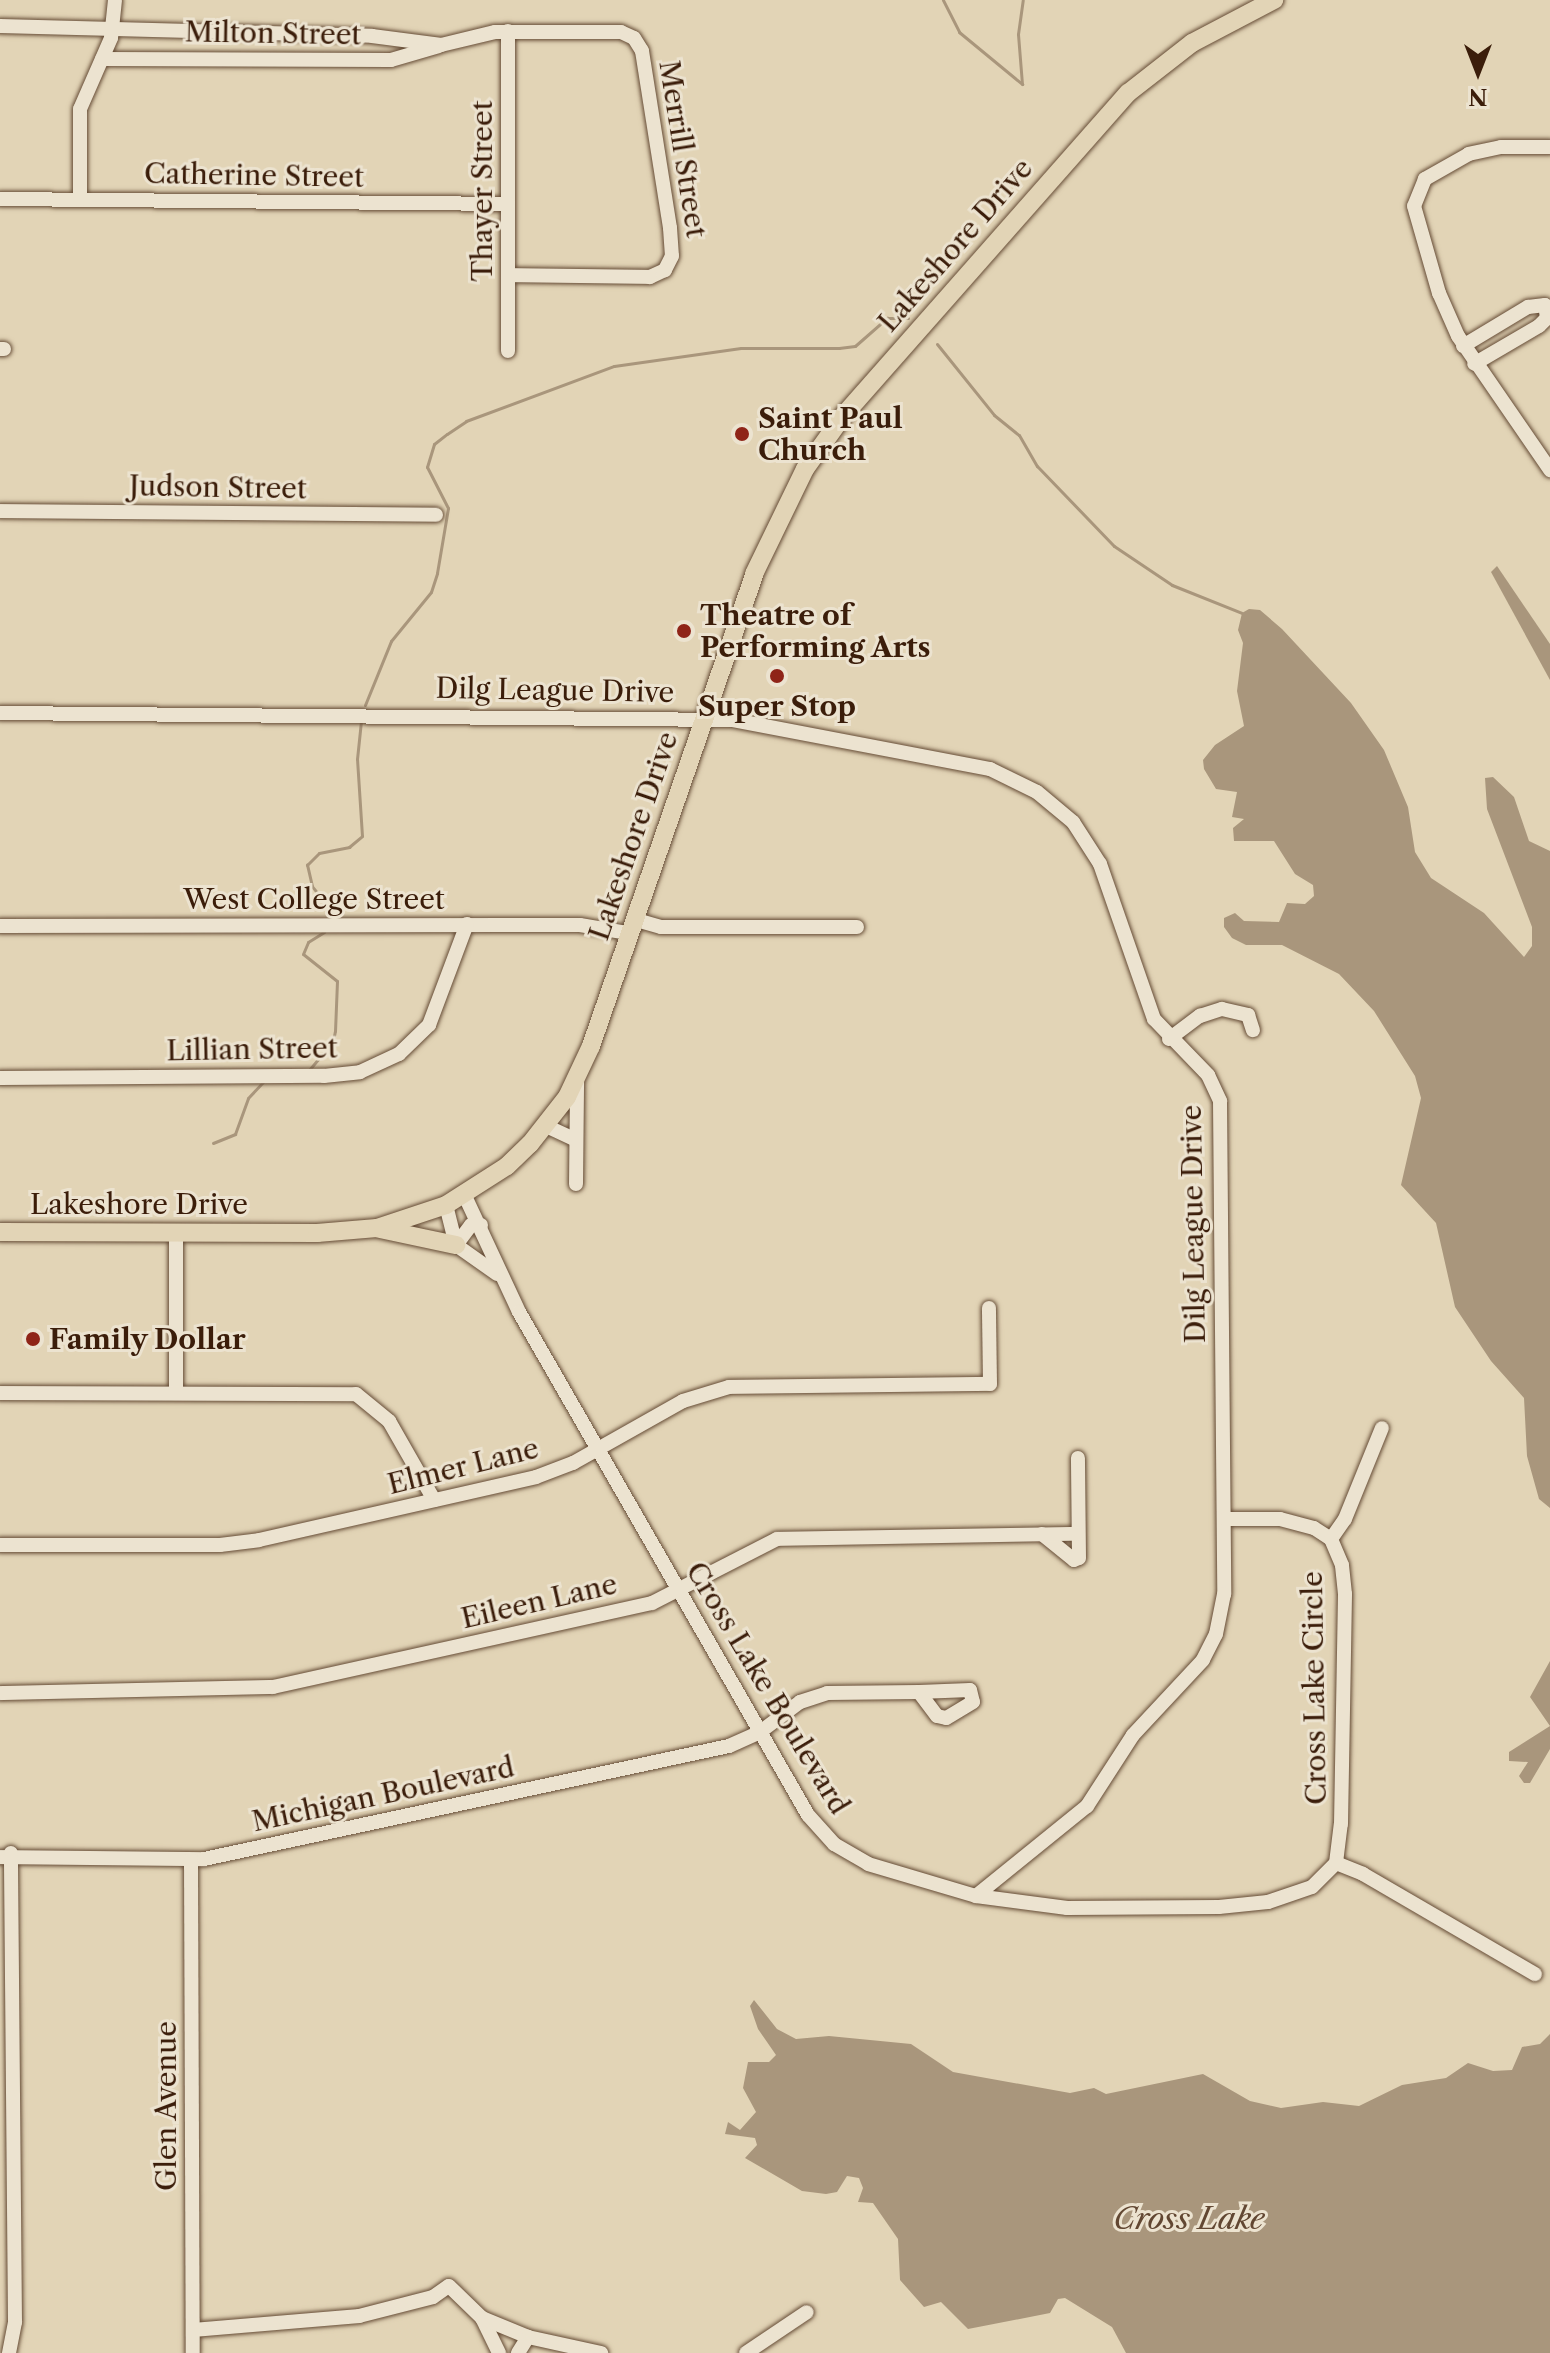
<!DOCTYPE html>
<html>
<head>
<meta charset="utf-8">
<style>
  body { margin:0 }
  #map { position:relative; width:1550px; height:2353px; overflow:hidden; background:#e2d4b6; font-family:"Libre Caslon Text",serif }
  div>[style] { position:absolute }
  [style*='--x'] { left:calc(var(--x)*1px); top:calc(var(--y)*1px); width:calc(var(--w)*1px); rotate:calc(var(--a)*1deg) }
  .water>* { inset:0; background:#a9967c }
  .stream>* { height:3px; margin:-1.5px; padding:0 1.5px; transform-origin:1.5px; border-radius:1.5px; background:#a9967c }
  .roads { filter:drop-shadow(0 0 2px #654b35) drop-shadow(0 0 2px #654b35) }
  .minor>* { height:14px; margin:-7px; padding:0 7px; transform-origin:7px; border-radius:7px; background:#ece3d0 }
  .major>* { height:18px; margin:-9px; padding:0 9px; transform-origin:9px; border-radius:9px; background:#e2d4b6 }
  .dots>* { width:22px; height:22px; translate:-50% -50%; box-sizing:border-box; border:4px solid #ece3d0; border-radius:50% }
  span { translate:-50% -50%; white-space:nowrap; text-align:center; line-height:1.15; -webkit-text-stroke:6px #ece3d0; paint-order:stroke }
  .street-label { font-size:28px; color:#3b1d0a }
  .poi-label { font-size:28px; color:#3b1d0a; font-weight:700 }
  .left { translate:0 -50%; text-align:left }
  .water-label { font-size:30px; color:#624732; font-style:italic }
  .north { position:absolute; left:1438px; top:32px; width:80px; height:80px; -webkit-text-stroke:6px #ece3d0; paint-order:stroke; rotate:180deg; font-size:22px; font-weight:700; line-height:32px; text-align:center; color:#3b1d0a }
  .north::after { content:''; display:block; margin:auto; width:28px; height:36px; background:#3b1d0a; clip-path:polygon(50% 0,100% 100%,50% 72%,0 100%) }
</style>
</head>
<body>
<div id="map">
  <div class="water">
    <i style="clip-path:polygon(1497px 566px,1550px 644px,1550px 680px,1491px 572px)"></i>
    <i style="clip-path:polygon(1249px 609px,1260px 610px,1282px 629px,1351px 703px,1384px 750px,1408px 807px,1415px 852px,1431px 878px,1484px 913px,1524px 957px,1532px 946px,1532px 927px,1487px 809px,1485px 778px,1493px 777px,1514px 797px,1529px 841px,1550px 851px,1550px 1508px,1539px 1499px,1527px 1456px,1524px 1398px,1491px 1361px,1455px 1307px,1436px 1223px,1401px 1185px,1421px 1098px,1415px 1076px,1374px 1011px,1339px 974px,1282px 945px,1246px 945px,1232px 938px,1224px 927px,1224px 918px,1235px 913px,1244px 921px,1279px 922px,1287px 903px,1305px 904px,1314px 896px,1313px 885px,1295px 874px,1274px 841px,1234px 841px,1233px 828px,1244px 819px,1232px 817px,1237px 792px,1216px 789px,1204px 769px,1203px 760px,1215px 745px,1244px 726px,1237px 691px,1243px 643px,1238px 630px,1242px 613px)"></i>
    <i style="clip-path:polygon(1550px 1661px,1550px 1749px,1530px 1783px,1524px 1783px,1519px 1776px,1528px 1762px,1509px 1761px,1509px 1752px,1550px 1726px,1530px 1697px)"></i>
    <i style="clip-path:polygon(754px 2000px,777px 2029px,796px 2039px,829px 2036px,911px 2044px,953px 2072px,1070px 2093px,1094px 2088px,1106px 2094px,1203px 2074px,1250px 2101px,1281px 2108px,1323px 2102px,1359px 2106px,1402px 2085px,1446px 2078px,1468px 2063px,1493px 2071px,1512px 2070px,1522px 2047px,1540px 2044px,1550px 2034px,1550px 2353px,1126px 2353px,1112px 2327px,1065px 2298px,1058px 2299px,1050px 2313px,968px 2329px,941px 2302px,924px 2307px,900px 2280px,898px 2239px,873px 2203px,858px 2202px,863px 2188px,859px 2178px,847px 2176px,837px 2192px,826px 2194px,802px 2191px,745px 2158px,757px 2145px,755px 2138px,725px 2134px,728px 2122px,740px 2130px,756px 2112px,743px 2088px,748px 2062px,769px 2062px,776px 2055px,758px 2029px,750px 2006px)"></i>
  </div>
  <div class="stream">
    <i style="--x:943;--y:0;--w:36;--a:63"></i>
    <i style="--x:959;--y:32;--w:82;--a:39.5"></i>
    <i style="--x:1022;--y:84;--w:50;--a:-94.6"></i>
    <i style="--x:1018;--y:34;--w:34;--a:-82"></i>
    <i style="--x:937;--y:344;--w:91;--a:51.2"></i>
    <i style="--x:994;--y:415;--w:32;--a:39"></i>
    <i style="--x:1019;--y:435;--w:36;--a:60"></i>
    <i style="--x:1037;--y:466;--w:111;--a:46.1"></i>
    <i style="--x:1114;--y:546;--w:70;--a:33.9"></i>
    <i style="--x:1172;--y:585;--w:75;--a:21.8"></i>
    <i style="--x:365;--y:705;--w:69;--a:-67.9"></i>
    <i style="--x:391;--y:641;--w:63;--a:-50.8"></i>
    <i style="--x:431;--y:592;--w:20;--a:-72"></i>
    <i style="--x:437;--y:573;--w:66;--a:-80.4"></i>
    <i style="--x:448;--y:508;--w:46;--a:-117.1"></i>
    <i style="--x:427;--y:467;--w:24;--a:-73"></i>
    <i style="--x:434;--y:444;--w:16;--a:-38"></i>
    <i style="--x:447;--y:434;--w:23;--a:-34"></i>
    <i style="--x:466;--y:421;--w:158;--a:-20.4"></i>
    <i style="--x:614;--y:366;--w:128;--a:-8.1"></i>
    <i style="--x:741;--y:348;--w:98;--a:0"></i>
    <i style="--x:839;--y:348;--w:16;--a:-7"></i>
    <i style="--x:855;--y:346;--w:43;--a:-41.2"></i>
    <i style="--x:887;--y:318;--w:21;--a:0"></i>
    <i style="--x:331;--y:922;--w:11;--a:-85"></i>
    <i style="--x:332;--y:911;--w:32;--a:-129"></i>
    <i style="--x:312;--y:886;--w:22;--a:-103"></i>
    <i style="--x:307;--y:865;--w:17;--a:-45"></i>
    <i style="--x:319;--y:853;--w:31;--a:-11"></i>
    <i style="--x:349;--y:847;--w:17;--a:-40"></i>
    <i style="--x:362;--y:836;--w:77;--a:-93.7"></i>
    <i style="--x:357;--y:759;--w:36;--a:-84"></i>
    <i style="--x:309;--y:1070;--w:38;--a:-50"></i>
    <i style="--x:333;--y:1041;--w:10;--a:-79"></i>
    <i style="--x:335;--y:1031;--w:50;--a:-87.7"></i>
    <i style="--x:337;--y:981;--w:43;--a:-141.5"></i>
    <i style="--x:303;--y:954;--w:13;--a:-67"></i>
    <i style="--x:308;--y:942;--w:19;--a:-32"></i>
    <i style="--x:213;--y:1143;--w:24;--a:-22"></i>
    <i style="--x:235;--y:1134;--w:38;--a:-70"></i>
    <i style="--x:248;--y:1098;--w:22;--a:-47"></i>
  </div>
  <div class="roads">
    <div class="minor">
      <i style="--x:0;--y:26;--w:372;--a:1.5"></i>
      <i style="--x:372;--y:36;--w:70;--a:7.4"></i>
      <i style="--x:441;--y:45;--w:56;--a:-13.5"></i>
      <i style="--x:495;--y:32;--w:126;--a:0"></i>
      <i style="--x:621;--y:32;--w:14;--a:25"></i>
      <i style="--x:634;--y:38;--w:15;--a:58"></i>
      <i style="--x:642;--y:51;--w:179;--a:81"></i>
      <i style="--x:670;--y:228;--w:28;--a:86"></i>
      <i style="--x:672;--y:256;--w:16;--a:117"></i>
      <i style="--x:665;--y:270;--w:17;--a:155"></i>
      <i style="--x:650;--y:277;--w:142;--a:-179.2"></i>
      <i style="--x:508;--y:31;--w:320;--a:90"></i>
      <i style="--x:102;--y:59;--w:289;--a:0.2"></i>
      <i style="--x:391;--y:60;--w:50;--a:-16.3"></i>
      <i style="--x:1550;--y:147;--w:49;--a:180"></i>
      <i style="--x:1501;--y:147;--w:33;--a:168"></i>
      <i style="--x:1469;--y:154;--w:51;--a:150.4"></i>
      <i style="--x:1425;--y:179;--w:29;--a:112"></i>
      <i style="--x:1414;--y:206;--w:91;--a:74"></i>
      <i style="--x:1439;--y:293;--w:47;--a:66.2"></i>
      <i style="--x:1458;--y:336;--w:163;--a:55.5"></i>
      <i style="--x:0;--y:199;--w:508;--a:0.56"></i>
      <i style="--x:80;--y:200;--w:91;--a:-90"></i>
      <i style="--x:80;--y:109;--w:77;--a:-66.4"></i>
      <i style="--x:111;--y:38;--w:38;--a:-84"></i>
      <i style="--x:1463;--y:346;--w:76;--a:-31"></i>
      <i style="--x:1528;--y:307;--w:17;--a:-7"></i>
      <i style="--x:1545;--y:305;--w:13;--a:81"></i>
      <i style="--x:1547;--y:318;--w:11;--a:135"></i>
      <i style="--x:1539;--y:326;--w:75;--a:149.7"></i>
      <i style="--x:0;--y:349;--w:4;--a:0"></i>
      <i style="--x:0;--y:511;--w:436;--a:0.5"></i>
      <i style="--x:0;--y:713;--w:733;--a:0.55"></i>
      <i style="--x:733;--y:720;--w:262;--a:10.8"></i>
      <i style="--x:990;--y:769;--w:52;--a:26.1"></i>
      <i style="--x:1037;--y:792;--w:47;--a:39.8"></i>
      <i style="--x:1073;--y:822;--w:50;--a:57.3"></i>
      <i style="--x:1100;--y:864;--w:164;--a:70.8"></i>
      <i style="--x:1154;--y:1019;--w:78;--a:46"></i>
      <i style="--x:1208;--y:1075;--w:29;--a:65"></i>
      <i style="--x:1220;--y:1101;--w:493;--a:89.5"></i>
      <i style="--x:1224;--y:1594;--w:41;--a:101.3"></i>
      <i style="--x:1216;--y:1634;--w:29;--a:117"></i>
      <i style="--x:1203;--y:1660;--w:103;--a:133"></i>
      <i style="--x:1133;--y:1735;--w:85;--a:122.9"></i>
      <i style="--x:1087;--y:1806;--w:143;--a:141"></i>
      <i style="--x:633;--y:919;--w:29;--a:16"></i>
      <i style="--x:661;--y:927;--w:196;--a:0"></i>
      <i style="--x:0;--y:926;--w:580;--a:-0.1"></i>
      <i style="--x:580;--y:925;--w:49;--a:9.5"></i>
      <i style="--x:1169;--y:1039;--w:39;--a:-37"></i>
      <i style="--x:1200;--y:1016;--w:23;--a:-18"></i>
      <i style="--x:1222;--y:1009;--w:27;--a:13"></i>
      <i style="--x:1248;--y:1015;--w:16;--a:72"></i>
      <i style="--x:0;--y:1078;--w:324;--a:-0.4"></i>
      <i style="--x:324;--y:1076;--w:36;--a:-6"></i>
      <i style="--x:360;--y:1072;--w:43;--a:-24.8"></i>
      <i style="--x:399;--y:1054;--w:42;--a:-44"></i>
      <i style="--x:429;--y:1025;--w:108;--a:-69.4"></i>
      <i style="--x:546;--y:1126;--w:33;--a:25"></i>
      <i style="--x:576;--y:1184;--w:103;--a:-89.4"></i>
      <i style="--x:464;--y:1194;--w:130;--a:65"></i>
      <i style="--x:519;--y:1312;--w:580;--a:60.12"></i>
      <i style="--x:808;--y:1815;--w:39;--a:48"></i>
      <i style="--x:834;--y:1844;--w:39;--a:30"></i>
      <i style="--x:868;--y:1864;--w:113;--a:16.5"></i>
      <i style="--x:976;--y:1896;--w:92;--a:7.5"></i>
      <i style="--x:1067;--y:1908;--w:152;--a:-0.4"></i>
      <i style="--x:1219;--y:1907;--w:49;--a:-5.8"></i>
      <i style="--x:1268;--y:1902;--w:46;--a:-18.8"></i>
      <i style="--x:1312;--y:1887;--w:34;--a:-45"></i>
      <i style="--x:1336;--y:1863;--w:39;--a:-83"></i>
      <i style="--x:1341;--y:1824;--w:230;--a:-89"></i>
      <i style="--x:1345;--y:1594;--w:29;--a:-96"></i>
      <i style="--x:1342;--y:1565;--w:28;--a:-113"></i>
      <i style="--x:446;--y:1205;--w:41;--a:76"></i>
      <i style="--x:456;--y:1245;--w:50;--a:35.3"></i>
      <i style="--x:176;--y:1232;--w:161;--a:90"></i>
      <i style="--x:456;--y:1245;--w:25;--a:-53"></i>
      <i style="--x:471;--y:1225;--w:10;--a:0"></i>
      <i style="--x:0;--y:1393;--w:356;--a:0.2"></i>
      <i style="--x:356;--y:1394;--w:43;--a:39.3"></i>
      <i style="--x:389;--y:1421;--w:91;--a:60.3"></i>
      <i style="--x:1225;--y:1519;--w:55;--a:0"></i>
      <i style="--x:1280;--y:1519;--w:35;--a:15"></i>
      <i style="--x:1314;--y:1528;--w:20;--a:33"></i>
      <i style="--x:1042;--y:1534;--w:41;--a:39.1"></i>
      <i style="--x:1074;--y:1560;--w:5;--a:-22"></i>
      <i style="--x:1079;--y:1558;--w:100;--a:-90.6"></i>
      <i style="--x:1331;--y:1539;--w:24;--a:-55"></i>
      <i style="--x:1345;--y:1519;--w:98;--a:-67.9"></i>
      <i style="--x:0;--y:1545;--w:220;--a:0"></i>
      <i style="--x:220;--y:1545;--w:39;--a:-7"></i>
      <i style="--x:259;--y:1540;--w:284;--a:-12.8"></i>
      <i style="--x:536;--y:1477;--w:40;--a:-21"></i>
      <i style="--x:573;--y:1463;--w:126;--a:-29.4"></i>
      <i style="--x:683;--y:1401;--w:48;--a:-16.9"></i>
      <i style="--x:729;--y:1387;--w:261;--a:-0.7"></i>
      <i style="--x:990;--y:1384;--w:76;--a:-90.8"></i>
      <i style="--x:970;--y:1690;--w:12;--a:76"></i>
      <i style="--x:973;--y:1702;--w:31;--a:149"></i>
      <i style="--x:946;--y:1718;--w:9;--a:-167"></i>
      <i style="--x:937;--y:1716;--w:30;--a:-127"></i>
      <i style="--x:919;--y:1692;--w:51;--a:-2.2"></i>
      <i style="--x:0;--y:1693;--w:273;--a:-1.3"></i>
      <i style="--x:273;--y:1687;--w:388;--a:-12.5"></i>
      <i style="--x:652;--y:1603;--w:140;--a:-27.1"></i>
      <i style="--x:777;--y:1539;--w:301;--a:-1"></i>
      <i style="--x:0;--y:1857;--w:204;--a:0.6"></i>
      <i style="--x:204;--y:1859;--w:537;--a:-12.15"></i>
      <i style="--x:729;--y:1746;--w:34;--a:-24"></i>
      <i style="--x:760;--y:1732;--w:50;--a:-36.9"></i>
      <i style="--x:800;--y:1702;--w:28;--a:-18"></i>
      <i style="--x:827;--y:1693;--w:92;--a:-0.6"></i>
      <i style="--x:191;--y:1860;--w:493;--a:89.8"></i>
      <i style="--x:1336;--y:1863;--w:29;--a:22"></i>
      <i style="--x:1363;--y:1874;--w:199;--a:30.2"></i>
      <i style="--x:482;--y:2318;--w:39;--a:64"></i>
      <i style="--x:193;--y:2330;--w:167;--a:-4.8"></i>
      <i style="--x:359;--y:2316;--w:76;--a:-14.4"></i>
      <i style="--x:433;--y:2297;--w:19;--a:-35"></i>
      <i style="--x:449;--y:2286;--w:46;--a:44.1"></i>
      <i style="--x:482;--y:2318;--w:50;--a:22.4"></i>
      <i style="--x:528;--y:2337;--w:75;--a:12.4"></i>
      <i style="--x:9;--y:2353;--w:32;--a:-79"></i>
      <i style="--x:15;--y:2322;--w:469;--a:-90.5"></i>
      <i style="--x:518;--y:2353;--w:19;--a:-58"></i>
      <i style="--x:746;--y:2353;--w:73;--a:-33.9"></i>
    </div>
    <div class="major">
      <i style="--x:380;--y:1229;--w:78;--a:11.9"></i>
      <i style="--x:0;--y:1232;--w:317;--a:0.2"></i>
      <i style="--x:317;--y:1233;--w:60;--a:-4.8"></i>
      <i style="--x:377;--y:1228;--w:73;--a:-18.4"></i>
      <i style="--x:446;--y:1205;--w:72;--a:-32.6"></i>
      <i style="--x:507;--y:1166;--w:32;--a:-44"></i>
      <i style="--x:530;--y:1144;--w:60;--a:-51.8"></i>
      <i style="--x:567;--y:1097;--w:56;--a:-64.8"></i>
      <i style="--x:591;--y:1046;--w:499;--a:-70.9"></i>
      <i style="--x:754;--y:574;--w:117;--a:-64.1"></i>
      <i style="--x:805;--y:469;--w:65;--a:-54.4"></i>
      <i style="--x:843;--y:416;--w:431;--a:-48.6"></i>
      <i style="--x:1128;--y:93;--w:81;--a:-38"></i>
      <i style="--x:1192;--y:43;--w:93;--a:-27.7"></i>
    </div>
  </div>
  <div class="dots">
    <i style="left:742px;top:434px;background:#8f2418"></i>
    <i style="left:684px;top:631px;background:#8f2418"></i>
    <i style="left:777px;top:676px;background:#8f2418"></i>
    <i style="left:33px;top:1339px;background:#8f2418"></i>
  </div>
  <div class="street-label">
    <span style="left:273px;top:33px;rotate:1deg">Milton Street</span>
    <span style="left:683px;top:149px;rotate:81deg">Merrill Street</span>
    <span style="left:254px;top:175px;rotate:1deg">Catherine Street</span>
    <span style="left:482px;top:191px;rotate:-90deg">Thayer Street</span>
    <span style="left:955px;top:245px;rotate:-49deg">Lakeshore Drive</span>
    <span style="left:218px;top:487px;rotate:1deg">Judson Street</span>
    <span style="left:555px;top:690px;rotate:1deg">Dilg League Drive</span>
    <span style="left:633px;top:836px;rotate:-71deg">Lakeshore Drive</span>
    <span style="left:314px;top:899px">West College Street</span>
    <span style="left:252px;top:1049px;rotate:-1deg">Lillian Street</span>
    <span style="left:139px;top:1204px">Lakeshore Drive</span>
    <span style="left:1193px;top:1224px;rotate:-91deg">Dilg League Drive</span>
    <span style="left:463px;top:1466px;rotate:-14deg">Elmer Lane</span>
    <span style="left:539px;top:1601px;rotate:-13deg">Eileen Lane</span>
    <span style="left:768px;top:1688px;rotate:59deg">Cross Lake Boulevard</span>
    <span style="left:1314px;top:1688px;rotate:-91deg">Cross Lake Circle</span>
    <span style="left:383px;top:1794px;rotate:-12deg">Michigan Boulevard</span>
    <span style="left:166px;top:2106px;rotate:-90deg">Glen Avenue</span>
  </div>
  <div class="poi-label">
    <span class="left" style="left:758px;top:434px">Saint Paul<br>Church</span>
    <span class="left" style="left:700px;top:631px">Theatre of<br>Performing Arts</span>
    <span style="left:777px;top:706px">Super Stop</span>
    <span class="left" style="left:49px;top:1339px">Family Dollar</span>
  </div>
  <div class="water-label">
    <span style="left:1189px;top:2219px">Cross Lake</span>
  </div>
  <div class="north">N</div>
</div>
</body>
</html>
